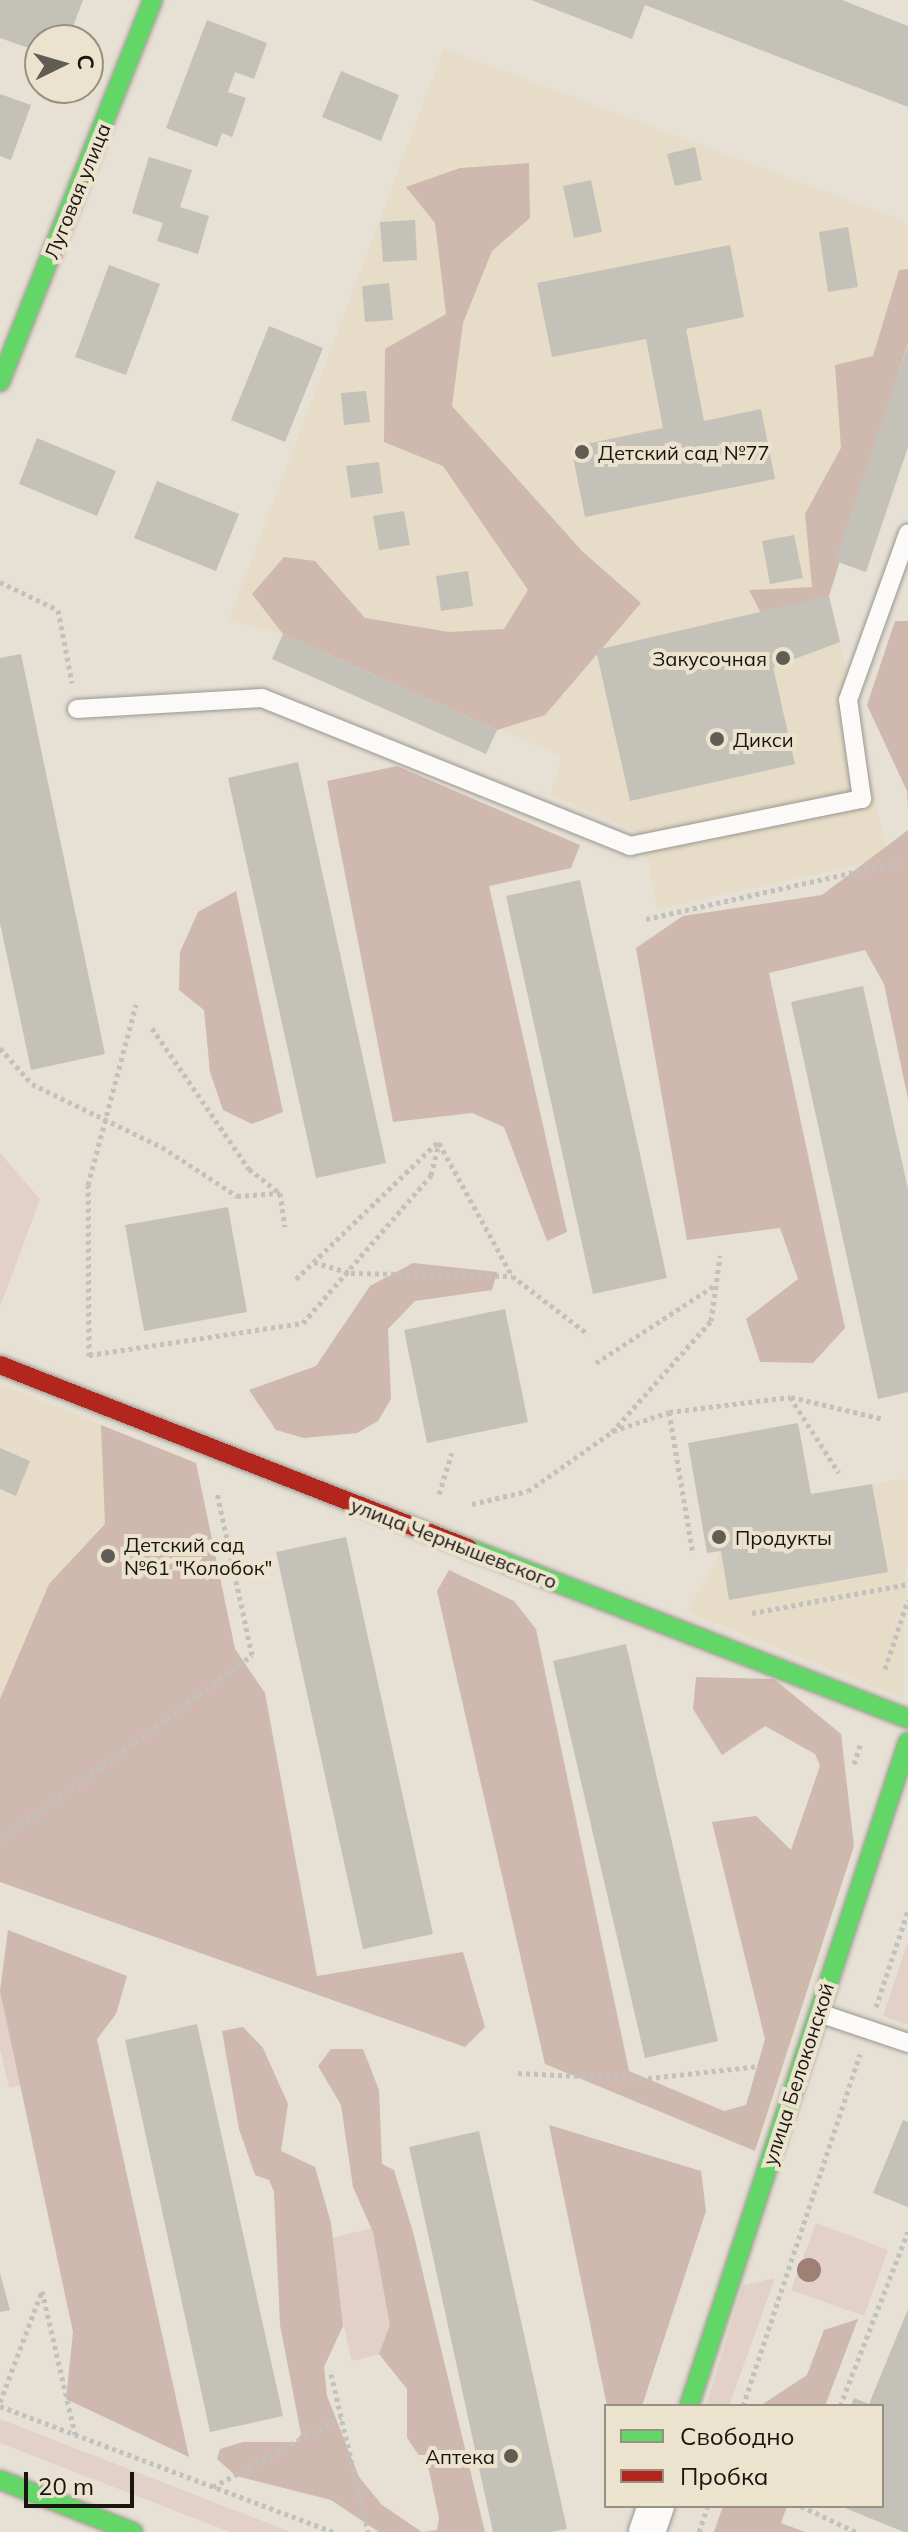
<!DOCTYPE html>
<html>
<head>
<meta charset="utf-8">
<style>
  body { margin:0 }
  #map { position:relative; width:908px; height:2532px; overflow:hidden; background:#e6e0d5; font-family:Mulish,sans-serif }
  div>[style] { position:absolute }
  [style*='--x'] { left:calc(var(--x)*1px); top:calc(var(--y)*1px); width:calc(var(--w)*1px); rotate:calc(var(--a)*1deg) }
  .built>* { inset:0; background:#e6dcc8 }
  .green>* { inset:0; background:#e3d1c9 }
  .forest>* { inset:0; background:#cfb8ae }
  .building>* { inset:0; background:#c4c1b9 }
  .path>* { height:5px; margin-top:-2.5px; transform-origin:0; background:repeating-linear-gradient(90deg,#c3c1be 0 4px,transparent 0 8px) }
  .roads { filter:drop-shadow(0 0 2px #9b978e) drop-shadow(0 0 2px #9b978e) }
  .lane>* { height:18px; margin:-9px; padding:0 9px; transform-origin:9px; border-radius:9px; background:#fbfaf9 }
  .street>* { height:36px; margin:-18px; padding:0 18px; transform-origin:18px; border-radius:18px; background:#fbfaf9 }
  .fast>* { height:18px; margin:-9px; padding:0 9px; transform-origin:9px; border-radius:9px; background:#63d668 }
  .jam>* { height:18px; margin:-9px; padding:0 9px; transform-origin:9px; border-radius:9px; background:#b3261e }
  .trees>* { width:24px; height:24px; margin:-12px; border-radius:50%; background:#9f8075 }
  .dots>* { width:22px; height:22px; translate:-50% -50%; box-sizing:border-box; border:4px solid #ece3cf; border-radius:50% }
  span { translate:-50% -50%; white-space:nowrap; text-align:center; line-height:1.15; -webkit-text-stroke:8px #ece3cf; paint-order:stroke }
  .street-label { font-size:20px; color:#19160f }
  .poi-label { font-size:20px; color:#19160f }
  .left { translate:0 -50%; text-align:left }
  .right { translate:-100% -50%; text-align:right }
  .legend { position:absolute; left:604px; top:2404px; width:280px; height:104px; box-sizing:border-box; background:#ece3cf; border:2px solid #989182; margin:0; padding:10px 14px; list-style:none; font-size:24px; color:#19160f }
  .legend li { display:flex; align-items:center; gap:16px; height:40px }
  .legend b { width:40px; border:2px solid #989182 }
  .north { position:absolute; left:24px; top:24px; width:80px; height:80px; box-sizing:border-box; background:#ece3cf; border:2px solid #989182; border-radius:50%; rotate:85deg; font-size:22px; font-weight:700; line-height:32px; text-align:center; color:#19160f }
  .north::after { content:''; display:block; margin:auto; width:28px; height:36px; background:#615d54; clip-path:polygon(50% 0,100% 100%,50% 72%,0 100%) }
  .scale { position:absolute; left:24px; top:2472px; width:110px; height:36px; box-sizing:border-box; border:4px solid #19160f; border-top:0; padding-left:10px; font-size:24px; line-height:28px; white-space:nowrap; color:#19160f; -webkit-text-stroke:6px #ece3cf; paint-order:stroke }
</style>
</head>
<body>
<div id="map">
  <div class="built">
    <i style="clip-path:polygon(444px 49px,908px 223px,908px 343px,829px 596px,888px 858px,658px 909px,642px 834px,551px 795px,562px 756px,283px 634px,229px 620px)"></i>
    <i style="clip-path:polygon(0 1384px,196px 1463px,0 1819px)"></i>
    <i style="clip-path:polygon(908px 1478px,903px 1698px,688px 1612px,721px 1551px,811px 1494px)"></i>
  </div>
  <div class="green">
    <i style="clip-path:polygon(0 1153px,40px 1199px,0 1307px)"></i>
    <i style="clip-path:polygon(908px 1941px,908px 2025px,883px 2016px)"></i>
    <i style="clip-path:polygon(0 1986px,56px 2076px,9px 2088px,0 2049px)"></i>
    <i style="clip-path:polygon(816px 2223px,888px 2250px,864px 2316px,791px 2290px)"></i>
    <i style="clip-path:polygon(381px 2226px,410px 2347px,352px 2361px,323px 2240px)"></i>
    <i style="clip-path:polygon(775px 2278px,729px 2406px,706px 2406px,743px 2285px)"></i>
    <i style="clip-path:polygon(0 2419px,291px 2532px,230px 2532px,0 2443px)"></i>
  </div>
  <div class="forest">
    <i style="clip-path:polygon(529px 163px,530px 218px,492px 251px,463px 323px,452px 406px,582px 551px,641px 603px,545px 715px,497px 730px,283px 634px,252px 594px,284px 557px,315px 561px,365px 618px,449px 632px,504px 629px,528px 590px,443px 466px,384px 442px,385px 349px,446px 314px,435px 223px,406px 187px,460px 168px)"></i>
    <i style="clip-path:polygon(908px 269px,908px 343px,829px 596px,761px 613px,749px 590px,812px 587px,805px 514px,841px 448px,835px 365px,873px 356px,899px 270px)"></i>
    <i style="clip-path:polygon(895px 621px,908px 621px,908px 812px,907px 791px,867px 705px)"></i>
    <i style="clip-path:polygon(397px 766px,580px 845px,571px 868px,489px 886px,567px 1232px,547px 1241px,504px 1127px,472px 1113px,393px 1122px,327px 781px)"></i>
    <i style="clip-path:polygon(908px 830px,908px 1099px,884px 984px,865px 950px,769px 973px,845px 1328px,813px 1363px,760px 1362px,746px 1319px,798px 1279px,780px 1228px,687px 1240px,636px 948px,683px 916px,822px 895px)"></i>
    <i style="clip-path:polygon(236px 891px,283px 1112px,252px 1124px,223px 1110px,210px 1072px,204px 1010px,179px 990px,180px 952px,198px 912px)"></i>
    <i style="clip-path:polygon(413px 1263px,497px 1272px,492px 1290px,415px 1301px,388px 1329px,391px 1399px,378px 1421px,357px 1433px,304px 1438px,276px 1430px,249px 1390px,316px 1366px,370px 1286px)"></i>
    <i style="clip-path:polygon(101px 1425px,196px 1463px,235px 1649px,265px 1693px,317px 1976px,463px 1952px,485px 2027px,465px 2047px,0 1882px,0 1699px,49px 1584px,105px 1524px)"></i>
    <i style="clip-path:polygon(449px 1570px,514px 1601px,536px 1629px,629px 2071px,724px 2111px,746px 2105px,765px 2039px,712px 1822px,756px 1816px,791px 1850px,820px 1766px,815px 1754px,765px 1726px,722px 1755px,693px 1709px,696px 1677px,774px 1679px,841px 1734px,854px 1846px,755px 2151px,545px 2064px,437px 1591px)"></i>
    <i style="clip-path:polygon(8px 1930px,127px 1976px,116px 2014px,97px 2039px,189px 2457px,66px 2399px,73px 2332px,0 1991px)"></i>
    <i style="clip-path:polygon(243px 2027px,263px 2048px,288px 2104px,281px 2151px,315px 2167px,331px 2223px,343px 2326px,324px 2367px,327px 2396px,359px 2477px,382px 2505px,422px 2532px,379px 2532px,331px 2500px,236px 2476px,217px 2459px,220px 2449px,243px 2442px,296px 2442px,301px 2434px,280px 2325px,274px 2192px,269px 2180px,255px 2175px,239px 2129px,222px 2031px)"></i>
    <i style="clip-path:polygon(331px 2049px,363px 2049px,379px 2090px,382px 2164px,394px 2170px,413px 2232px,485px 2532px,423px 2532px,437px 2530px,439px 2518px,429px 2470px,407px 2438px,407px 2389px,379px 2354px,390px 2325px,373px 2232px,353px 2187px,341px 2105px,318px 2066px)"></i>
    <i style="clip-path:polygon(549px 2125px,701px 2171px,706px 2211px,642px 2406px,607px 2406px)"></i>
    <i style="clip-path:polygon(858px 2319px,825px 2406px,760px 2406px,807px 2375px,824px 2330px)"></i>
    <i style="clip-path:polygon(723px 2506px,787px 2506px,781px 2523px,805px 2532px,714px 2532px)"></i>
  </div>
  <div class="building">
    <i style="clip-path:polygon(0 0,83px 0,68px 40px,40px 40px,40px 52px,0 38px)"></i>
    <i style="clip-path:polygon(531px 0,842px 0,908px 26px,908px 107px,645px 5px,632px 39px)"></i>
    <i style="clip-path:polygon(207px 20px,267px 43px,254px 79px,235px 72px,228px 92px,246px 98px,232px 137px,222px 133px,217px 147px,166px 128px)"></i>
    <i style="clip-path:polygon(341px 71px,399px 95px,381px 141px,322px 117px)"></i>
    <i style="clip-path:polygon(0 94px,31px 105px,11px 160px,0 156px)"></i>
    <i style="clip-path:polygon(695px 147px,702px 180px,675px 186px,667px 154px)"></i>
    <i style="clip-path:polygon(149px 157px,192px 170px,180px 207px,209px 216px,198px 254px,157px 241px,163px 223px,132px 213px)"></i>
    <i style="clip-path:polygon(591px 180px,602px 232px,574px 238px,563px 186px)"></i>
    <i style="clip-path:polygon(415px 220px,417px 260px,383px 262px,380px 222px)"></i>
    <i style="clip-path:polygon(848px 227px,858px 287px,828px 292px,819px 232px)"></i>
    <i style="clip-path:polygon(730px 245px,744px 317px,686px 329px,704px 421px,761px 409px,775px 479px,585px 517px,571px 447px,663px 428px,646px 339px,552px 357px,537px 283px)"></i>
    <i style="clip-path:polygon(109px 265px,160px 284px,126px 375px,75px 357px)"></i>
    <i style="clip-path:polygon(389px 283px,393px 320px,365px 322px,362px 286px)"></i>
    <i style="clip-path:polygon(269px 326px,323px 348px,285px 442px,231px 420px)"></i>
    <i style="clip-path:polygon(908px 345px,908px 447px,866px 572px,835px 561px)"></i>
    <i style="clip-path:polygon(366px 391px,370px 422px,344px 425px,341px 393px)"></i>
    <i style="clip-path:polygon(37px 438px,116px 471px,97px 516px,19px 484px)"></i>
    <i style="clip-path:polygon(379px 462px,383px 493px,351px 498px,346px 466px)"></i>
    <i style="clip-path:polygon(157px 481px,239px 514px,216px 571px,134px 538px)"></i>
    <i style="clip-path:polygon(404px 511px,410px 545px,379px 550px,373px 516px)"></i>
    <i style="clip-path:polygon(794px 535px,803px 578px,770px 584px,762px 541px)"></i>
    <i style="clip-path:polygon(468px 571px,473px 606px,441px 611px,436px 576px)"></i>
    <i style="clip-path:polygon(829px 596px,840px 642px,773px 667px,795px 764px,630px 801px,596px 650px)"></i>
    <i style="clip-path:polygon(283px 634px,497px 730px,486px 754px,272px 659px)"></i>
    <i style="clip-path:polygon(21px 654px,105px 1054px,31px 1070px,0 923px,0 658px)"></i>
    <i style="clip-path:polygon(298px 762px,386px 1163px,316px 1178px,228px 778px)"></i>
    <i style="clip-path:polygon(580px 880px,667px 1278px,593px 1294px,506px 896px)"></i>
    <i style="clip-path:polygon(863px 986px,908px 1189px,908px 1392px,878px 1399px,791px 1002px)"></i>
    <i style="clip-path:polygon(228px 1207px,247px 1312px,144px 1331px,125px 1225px)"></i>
    <i style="clip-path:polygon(505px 1309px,528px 1422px,427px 1443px,404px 1330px)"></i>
    <i style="clip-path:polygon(798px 1423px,811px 1494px,872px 1484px,888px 1572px,729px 1600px,721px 1551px,707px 1553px,688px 1443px)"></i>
    <i style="clip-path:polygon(0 1448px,30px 1461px,16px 1496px,0 1489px)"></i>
    <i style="clip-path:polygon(346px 1537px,433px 1934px,363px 1949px,276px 1552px)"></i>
    <i style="clip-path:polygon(626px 1644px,718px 2041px,645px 2058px,553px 1661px)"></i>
    <i style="clip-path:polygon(197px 2024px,283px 2416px,210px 2432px,125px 2040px)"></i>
    <i style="clip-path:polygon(903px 2120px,908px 2122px,908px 2207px,873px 2193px)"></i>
    <i style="clip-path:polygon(479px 2131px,567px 2529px,551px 2532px,493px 2532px,409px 2147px)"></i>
    <i style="clip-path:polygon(0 2273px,10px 2310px,0 2312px)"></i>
    <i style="clip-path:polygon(908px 2309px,908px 2532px,904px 2532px,840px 2506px,882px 2506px,882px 2406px,851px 2406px,854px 2398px,869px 2404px)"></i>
  </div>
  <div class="path">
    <i style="--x:0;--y:582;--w:64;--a:25.8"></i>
    <i style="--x:58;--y:610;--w:74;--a:79.1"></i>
    <i style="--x:646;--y:919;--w:263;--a:-12.7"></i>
    <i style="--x:152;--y:1028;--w:171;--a:55.5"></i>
    <i style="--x:249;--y:1169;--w:39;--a:38"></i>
    <i style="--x:280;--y:1193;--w:34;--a:82"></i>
    <i style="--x:0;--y:1048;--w:48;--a:48.4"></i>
    <i style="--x:32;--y:1084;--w:144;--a:25.9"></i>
    <i style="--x:162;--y:1147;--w:90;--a:33.2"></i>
    <i style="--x:237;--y:1196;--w:43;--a:-4"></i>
    <i style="--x:439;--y:1143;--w:152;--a:61.2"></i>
    <i style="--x:512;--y:1276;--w:96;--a:37.3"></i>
    <i style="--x:314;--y:1262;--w:39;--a:17"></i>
    <i style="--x:351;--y:1273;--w:161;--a:1.1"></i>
    <i style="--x:296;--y:1279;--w:197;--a:-44"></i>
    <i style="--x:89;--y:1355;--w:216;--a:-8.5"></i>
    <i style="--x:303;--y:1323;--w:196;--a:-49.1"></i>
    <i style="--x:431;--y:1175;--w:34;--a:-76"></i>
    <i style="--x:89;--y:1356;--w:171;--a:-90.3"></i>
    <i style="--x:88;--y:1185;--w:187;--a:-75.1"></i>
    <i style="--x:596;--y:1363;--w:142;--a:-33.2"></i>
    <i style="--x:791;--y:1397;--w:95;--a:13.4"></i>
    <i style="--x:669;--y:1412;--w:144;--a:80.4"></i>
    <i style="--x:613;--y:1431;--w:59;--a:-18.7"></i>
    <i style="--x:669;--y:1412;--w:122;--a:-7.1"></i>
    <i style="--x:790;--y:1397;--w:90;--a:57.2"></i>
    <i style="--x:439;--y:1494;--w:43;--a:-72.4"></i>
    <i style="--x:472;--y:1504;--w:57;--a:-13.1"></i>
    <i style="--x:528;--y:1491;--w:103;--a:-35.1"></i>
    <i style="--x:612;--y:1432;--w:149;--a:-48.3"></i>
    <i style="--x:711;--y:1321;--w:66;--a:-82.1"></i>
    <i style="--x:752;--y:1613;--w:159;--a:-10.5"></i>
    <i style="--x:885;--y:1669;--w:73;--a:-71.6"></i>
    <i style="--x:854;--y:1764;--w:22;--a:-72"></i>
    <i style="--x:0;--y:1841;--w:313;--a:-36.4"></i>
    <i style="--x:252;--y:1655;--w:166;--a:-102.2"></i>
    <i style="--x:876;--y:2007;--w:101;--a:-71.6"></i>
    <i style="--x:518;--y:2073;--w:122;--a:2.8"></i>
    <i style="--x:640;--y:2079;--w:120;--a:-6.2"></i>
    <i style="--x:42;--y:2291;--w:147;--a:77"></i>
    <i style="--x:331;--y:2374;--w:162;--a:76.8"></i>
    <i style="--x:0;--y:2402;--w:119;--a:-69.3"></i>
    <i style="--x:0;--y:2406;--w:357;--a:20.7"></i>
    <i style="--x:743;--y:2406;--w:371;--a:-71.6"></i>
    <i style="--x:840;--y:2406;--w:187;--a:-68.7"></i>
    <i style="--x:213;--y:2487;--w:146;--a:-28.7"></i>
    <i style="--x:801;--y:2506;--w:61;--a:25.3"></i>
    <i style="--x:699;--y:2532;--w:28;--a:-71"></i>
  </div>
  <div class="roads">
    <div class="lane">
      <i style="--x:77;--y:709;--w:185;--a:-3.4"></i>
      <i style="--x:262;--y:698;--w:397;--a:21.9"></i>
      <i style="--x:630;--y:846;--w:237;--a:-11.5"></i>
      <i style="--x:862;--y:799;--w:100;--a:-98"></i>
      <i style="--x:848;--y:700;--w:177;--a:-70.2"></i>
      <i style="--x:819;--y:2013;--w:94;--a:18.6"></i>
    </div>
    <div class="street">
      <i style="--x:647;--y:2532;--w:28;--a:-71"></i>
    </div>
    <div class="fast">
      <i style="--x:0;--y:382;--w:412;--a:-68.2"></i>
      <i style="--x:468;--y:1548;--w:472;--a:21.2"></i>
      <i style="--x:689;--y:2406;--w:699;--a:-71.75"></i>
      <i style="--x:0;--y:2480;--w:143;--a:21.4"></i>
    </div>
    <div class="jam">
      <i style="--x:0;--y:1365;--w:503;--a:21.36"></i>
    </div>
  </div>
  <div class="trees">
    <i style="left:809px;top:2270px"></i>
  </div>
  <div class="dots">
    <i style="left:582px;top:452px;background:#615d54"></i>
    <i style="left:783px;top:658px;background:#615d54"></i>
    <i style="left:717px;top:739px;background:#615d54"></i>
    <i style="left:719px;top:1537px;background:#615d54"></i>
    <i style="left:108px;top:1556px;background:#615d54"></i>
    <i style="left:511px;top:2456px;background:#615d54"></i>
  </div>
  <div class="street-label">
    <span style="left:77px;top:191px;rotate:-68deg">Луговая улица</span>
    <span style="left:454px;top:1543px;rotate:21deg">улица Чернышевского</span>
    <span style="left:798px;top:2074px;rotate:-72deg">улица Белоконской</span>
  </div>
  <div class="poi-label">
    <span class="left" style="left:598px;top:452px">Детский сад №77</span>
    <span class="right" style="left:767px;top:658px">Закусочная</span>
    <span class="left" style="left:733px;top:739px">Дикси</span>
    <span class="left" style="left:735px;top:1537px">Продукты</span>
    <span class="left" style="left:124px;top:1556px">Детский сад<br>№61 "Колобок"</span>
    <span class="right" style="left:495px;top:2456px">Аптека</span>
  </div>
  <ul class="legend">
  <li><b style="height:10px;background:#63d668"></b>Свободно</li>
  <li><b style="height:10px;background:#b3261e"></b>Пробка</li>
  </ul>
  <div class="north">С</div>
  <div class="scale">20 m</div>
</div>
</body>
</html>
